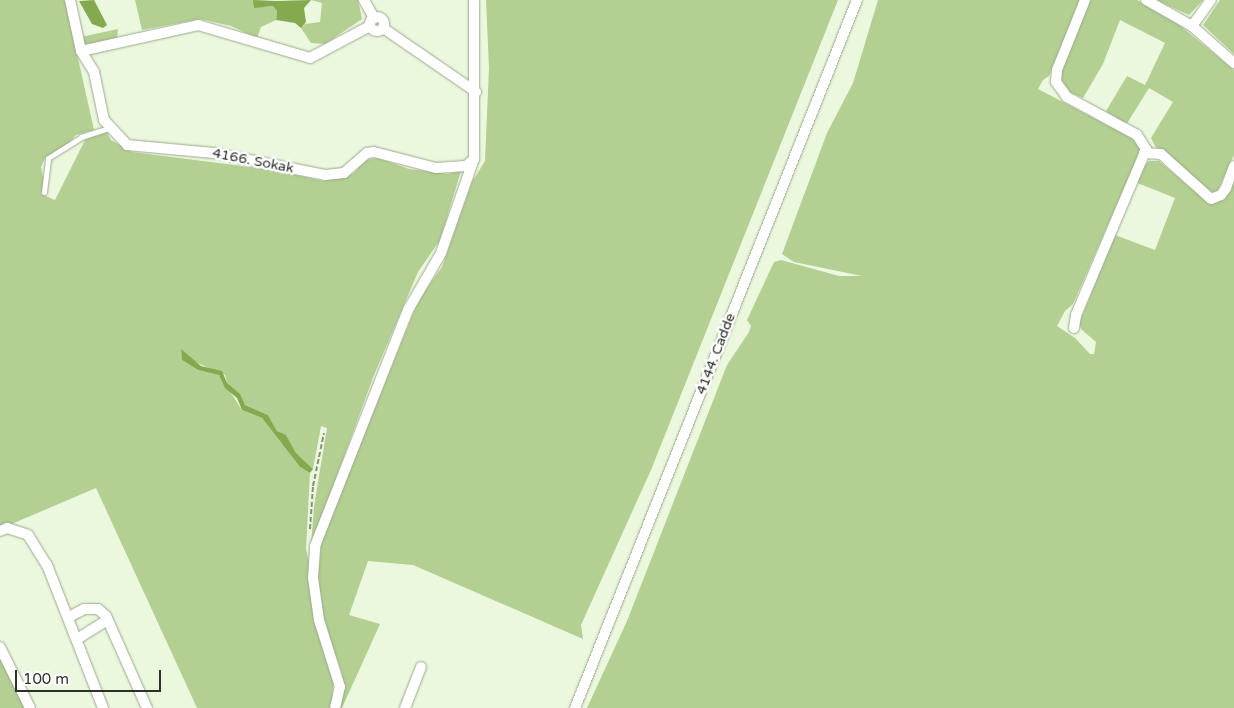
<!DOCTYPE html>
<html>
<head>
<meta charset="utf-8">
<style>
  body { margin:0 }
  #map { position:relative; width:1234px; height:708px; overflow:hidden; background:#ebf8de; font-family:"Varela Round",sans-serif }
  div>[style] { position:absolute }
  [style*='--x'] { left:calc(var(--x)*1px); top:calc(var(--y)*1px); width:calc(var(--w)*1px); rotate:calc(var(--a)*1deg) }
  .green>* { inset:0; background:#b3cf92 }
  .water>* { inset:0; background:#84a94f }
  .path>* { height:2px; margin-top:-1px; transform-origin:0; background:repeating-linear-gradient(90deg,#87907e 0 5px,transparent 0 7.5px) }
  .roads { filter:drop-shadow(0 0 1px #9ca88f) drop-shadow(0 0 1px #9ca88f) }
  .lane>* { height:5px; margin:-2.5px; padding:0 2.5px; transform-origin:2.5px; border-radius:2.5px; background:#fff }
  .street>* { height:10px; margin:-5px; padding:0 5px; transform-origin:5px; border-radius:5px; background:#fff }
  .street>.ring { margin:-5px; padding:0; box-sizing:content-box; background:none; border:10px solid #fff; border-radius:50% }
  span { translate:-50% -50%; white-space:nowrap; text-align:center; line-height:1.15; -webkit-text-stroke:5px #fff; paint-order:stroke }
  .street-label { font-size:14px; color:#2d3228 }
  .scale { position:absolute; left:15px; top:670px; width:146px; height:22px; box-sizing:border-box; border:2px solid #2d3228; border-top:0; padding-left:6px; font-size:15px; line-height:18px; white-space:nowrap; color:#2d3228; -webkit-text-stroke:4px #fff; paint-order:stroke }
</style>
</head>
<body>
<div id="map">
  <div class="green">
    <i style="clip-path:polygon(0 0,65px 0,94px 130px,76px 135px,68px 144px,45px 158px,41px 167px,44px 182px,41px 194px,55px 200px,86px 138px,106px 131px,111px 140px,132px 152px,274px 170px,323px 181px,353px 174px,365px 160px,378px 158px,409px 169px,448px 174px,461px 171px,440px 240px,418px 272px,374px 375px,311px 546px,314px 506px,327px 428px,321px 426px,313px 469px,296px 453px,286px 436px,277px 431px,268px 415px,245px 405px,227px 383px,225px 375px,193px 361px,181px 350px,182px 360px,198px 370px,219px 375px,242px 410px,262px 418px,300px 467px,310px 473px,306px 549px,334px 676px,331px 708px,197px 708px,96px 488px,0 529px)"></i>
    <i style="clip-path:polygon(135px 0,253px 0,264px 7px,273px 6px,277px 11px,276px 20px,261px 27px,257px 38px,231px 26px,200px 19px,142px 30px)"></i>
    <i style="clip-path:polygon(311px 0,358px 0,362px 19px,325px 44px,311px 43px,301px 28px,305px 24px,320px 22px,322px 3px)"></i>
    <i style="clip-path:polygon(486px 0,838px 0,651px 470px,581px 625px,583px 639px,413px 565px,368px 561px,349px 615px,380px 624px,342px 708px,339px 708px,344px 690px,341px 670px,321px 615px,317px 579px,322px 539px,419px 299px,442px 267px,472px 182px,485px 161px,489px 68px)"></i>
    <i style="clip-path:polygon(878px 0,1080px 0,1049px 76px,1043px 80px,1038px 89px,1134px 139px,1141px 149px,1073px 304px,1065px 311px,1057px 326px,1075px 338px,1090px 354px,1094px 354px,1096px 342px,1082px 330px,1079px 324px,1115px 235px,1155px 250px,1175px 198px,1135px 182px,1144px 166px,1149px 161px,1159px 161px,1192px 189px,1216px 201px,1234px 174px,1234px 708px,587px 708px,627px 621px,727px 365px,749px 332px,751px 326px,747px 320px,774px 262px,781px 260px,839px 276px,862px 276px,794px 262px,782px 254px,827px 133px,853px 83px)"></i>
    <i style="clip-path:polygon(1089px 0,1137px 0,1172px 19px,1234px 70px,1234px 155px,1218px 190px,1211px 194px,1155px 146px,1151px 138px,1173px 102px,1149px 88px,1126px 125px,1106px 111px,1127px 76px,1145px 85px,1165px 43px,1120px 20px,1103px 64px,1083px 98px,1069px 92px,1061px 85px,1059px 74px)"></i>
    <i style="clip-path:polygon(1156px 0,1203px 0,1189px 15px)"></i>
    <i style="clip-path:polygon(1220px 0,1234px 0,1234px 54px,1203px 25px)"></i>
    <i style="clip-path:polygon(118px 29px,117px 39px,84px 46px,81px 37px)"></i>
    <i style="clip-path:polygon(0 654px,25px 708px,0 708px)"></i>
  </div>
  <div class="water">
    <i style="clip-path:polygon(94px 0,107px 25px,103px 28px,92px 24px,79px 1px)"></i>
    <i style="clip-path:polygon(253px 0,276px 1px,311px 0,304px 8px,306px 22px,301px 28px,295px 23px,276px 20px,277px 11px,273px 6px,254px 8px)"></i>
    <i style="clip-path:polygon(181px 349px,201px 366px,222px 371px,227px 383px,240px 394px,245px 405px,268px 415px,277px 431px,286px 435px,296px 453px,313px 469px,310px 473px,300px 467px,262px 418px,242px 410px,237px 398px,225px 388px,219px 375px,198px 370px,182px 360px)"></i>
  </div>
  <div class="path">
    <i style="--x:310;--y:529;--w:43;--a:-86"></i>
    <i style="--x:313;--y:486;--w:54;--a:-78.3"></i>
  </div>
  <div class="roads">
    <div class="lane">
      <i style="--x:44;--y:192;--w:34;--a:-83"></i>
      <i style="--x:48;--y:158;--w:39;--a:-32"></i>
      <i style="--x:81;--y:137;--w:29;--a:-18"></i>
    </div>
    <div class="street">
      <i style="--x:70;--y:0;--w:52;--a:77.8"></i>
      <i style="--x:81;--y:51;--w:25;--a:58"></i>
      <i style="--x:94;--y:72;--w:49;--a:78.2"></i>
      <i style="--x:104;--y:120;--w:34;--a:47"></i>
      <i style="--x:127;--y:145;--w:87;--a:5.3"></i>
      <i style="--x:214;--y:153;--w:113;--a:11.2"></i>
      <i style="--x:325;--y:175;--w:19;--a:-6"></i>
      <i style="--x:344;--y:173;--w:30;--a:-41"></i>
      <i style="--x:367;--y:153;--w:7;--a:-8"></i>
      <i style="--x:374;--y:152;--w:64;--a:14.5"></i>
      <i style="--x:436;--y:168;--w:30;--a:-4"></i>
      <i style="--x:466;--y:166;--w:11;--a:-41"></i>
      <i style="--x:364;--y:0;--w:21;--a:61"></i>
      <i style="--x:1146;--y:0;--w:53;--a:29.5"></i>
      <i style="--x:1192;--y:26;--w:56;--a:41.4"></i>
      <i class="ring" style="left:370px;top:17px;width:4px;height:4px"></i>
      <i style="--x:1192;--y:26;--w:32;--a:-54"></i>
      <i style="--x:383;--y:28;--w:113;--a:34.5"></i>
      <i style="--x:81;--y:51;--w:120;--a:-12.5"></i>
      <i style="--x:198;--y:25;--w:117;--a:16.4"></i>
      <i style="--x:310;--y:58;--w:68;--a:-28.1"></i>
      <i style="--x:1144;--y:153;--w:17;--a:3"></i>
      <i style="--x:1161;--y:154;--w:67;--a:42"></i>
      <i style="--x:1211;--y:199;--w:11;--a:-22"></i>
      <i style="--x:1221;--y:195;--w:9;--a:-54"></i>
      <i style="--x:1226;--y:188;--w:23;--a:-70"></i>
      <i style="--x:1074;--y:328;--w:13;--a:-81"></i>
      <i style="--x:1076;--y:315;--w:180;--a:-67.1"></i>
      <i style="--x:1146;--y:149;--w:17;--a:-123"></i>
      <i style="--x:1137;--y:135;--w:80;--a:-151.5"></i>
      <i style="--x:1067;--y:97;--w:19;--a:-126"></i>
      <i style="--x:1056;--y:82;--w:12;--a:-85"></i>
      <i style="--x:1057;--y:70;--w:75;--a:-68.2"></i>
      <i style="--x:0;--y:531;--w:8;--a:-23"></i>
      <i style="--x:7;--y:528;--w:22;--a:18"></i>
      <i style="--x:28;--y:535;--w:36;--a:58"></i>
      <i style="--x:47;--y:565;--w:154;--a:68.6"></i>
      <i style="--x:69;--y:617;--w:17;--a:-28"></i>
      <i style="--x:84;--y:609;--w:14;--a:0"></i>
      <i style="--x:98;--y:609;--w:11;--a:41"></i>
      <i style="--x:106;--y:616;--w:101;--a:66"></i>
      <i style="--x:77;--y:639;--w:36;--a:-32"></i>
      <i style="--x:0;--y:647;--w:68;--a:63.8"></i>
      <i style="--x:335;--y:708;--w:22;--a:-77"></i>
      <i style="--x:340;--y:687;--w:70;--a:-107.4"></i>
      <i style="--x:319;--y:620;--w:42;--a:-98.1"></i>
      <i style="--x:313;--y:578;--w:32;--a:-86"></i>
      <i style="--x:315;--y:546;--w:254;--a:-68.5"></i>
      <i style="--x:408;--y:310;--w:66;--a:-59.9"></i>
      <i style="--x:441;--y:253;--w:100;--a:-70.7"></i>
      <i style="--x:474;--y:159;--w:159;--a:-90"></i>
      <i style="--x:405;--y:708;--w:44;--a:-68.7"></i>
      <i style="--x:575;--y:708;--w:762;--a:-68.28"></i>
    </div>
  </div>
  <div class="street-label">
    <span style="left:253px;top:161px;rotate:11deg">4166. Sokak</span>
    <span style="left:716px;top:354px;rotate:-69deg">4144. Cadde</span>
  </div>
  <div class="scale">100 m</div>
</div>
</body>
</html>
